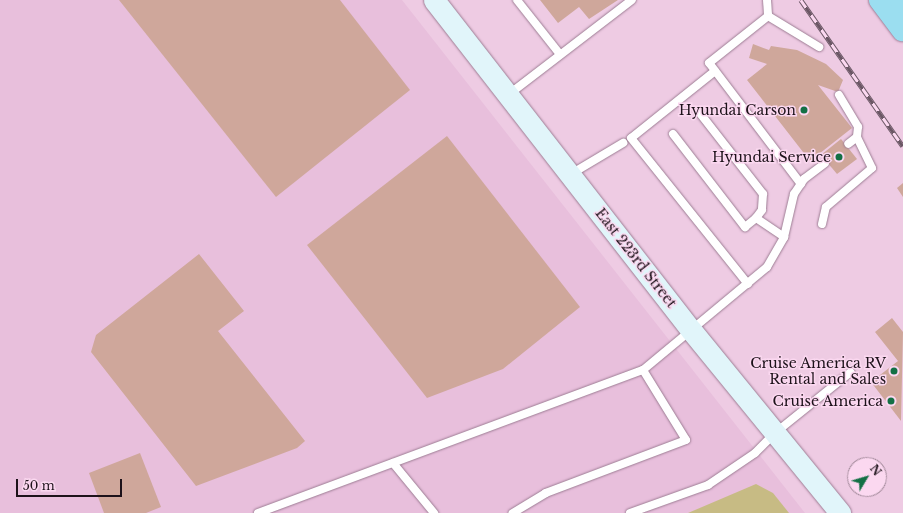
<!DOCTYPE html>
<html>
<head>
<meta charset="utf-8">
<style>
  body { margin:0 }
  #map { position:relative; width:903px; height:513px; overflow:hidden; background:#eecbe3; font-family:"Libre Baskerville",serif }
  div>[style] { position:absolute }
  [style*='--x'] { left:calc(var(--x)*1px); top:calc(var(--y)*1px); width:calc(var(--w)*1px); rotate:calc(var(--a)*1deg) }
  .built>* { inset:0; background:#e8bfdc }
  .green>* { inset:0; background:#c7bb84 }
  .building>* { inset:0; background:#cfa79b }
  .roads { filter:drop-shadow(0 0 1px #9d7d94) drop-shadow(0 0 1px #9d7d94) }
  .lane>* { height:8px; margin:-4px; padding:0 4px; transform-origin:4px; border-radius:4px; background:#fff }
  .secondary>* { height:21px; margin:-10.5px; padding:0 10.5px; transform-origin:10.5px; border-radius:10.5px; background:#e1f5fa }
  .highway>* { height:22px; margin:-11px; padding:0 11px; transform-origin:11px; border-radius:11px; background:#9bdef0 }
  .rail>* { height:4.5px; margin-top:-2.25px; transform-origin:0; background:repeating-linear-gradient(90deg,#fbd8f0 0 9px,#6b5765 0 18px); box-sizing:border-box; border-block:1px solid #6b5765 }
  .dots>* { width:11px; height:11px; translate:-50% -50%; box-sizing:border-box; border:2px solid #fbd8f0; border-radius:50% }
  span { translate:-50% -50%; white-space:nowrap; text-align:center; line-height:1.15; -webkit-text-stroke:3px #fbd8f0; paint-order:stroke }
  .poi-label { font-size:14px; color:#1d121a }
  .right { translate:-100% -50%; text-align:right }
  .street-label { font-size:14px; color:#1d121a }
  .north { position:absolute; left:847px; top:457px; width:40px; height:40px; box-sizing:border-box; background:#fbd8f0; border:1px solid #a2899a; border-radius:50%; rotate:52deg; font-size:11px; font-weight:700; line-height:16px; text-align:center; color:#1d121a }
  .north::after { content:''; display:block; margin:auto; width:14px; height:18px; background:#137045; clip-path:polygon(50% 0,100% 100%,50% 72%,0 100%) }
  .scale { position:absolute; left:16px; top:479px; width:106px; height:18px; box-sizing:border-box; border:2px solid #1d121a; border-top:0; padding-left:5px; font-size:12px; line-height:14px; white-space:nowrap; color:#1d121a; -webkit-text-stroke:3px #fbd8f0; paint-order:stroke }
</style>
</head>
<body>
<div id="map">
  <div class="built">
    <i style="clip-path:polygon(0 0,402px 0,805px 513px,0 513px)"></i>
  </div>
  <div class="green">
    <i style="clip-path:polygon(756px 484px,773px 493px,789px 513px,688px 513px)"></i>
  </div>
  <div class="building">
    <i style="clip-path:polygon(119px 0,340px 0,410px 90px,276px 197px)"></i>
    <i style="clip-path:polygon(540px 0,618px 0,589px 19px,579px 7px,558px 23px)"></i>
    <i style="clip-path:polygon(753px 44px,769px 50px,771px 46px,797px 50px,826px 64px,843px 80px,838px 92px,818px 85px,852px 128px,810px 161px,747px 80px,767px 64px,749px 58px)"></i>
    <i style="clip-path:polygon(447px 136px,580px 307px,503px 369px,427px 398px,307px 245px)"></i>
    <i style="clip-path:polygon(841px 139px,857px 159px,837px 174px,821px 155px)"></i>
    <i style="clip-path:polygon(903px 183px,903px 197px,897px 188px)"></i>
    <i style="clip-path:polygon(199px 254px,244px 311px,218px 331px,305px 441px,297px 448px,196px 486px,91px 352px,96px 335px)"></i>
    <i style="clip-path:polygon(892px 318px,903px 332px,901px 421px,871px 382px,898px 361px,875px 332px)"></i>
    <i style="clip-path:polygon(140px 453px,161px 507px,146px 513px,104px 513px,89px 473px)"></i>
  </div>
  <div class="roads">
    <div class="lane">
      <i style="--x:517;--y:0;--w:68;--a:51.6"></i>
      <i style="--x:767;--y:0;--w:16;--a:86"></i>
      <i style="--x:715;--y:71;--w:107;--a:141.4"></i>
      <i style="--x:631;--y:138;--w:187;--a:51.3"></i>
      <i style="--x:508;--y:95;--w:156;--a:-37.5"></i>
      <i style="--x:839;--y:95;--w:37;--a:59"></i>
      <i style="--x:858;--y:127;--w:10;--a:96"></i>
      <i style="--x:857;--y:137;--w:11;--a:142"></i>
      <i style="--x:699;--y:112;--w:104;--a:52"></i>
      <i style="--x:763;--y:194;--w:16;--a:94"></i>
      <i style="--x:762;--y:210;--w:10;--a:127"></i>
      <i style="--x:756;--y:218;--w:34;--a:34"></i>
      <i style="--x:673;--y:134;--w:118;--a:52.3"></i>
      <i style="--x:745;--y:227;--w:14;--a:-39"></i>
      <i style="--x:571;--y:174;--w:61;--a:-30.8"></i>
      <i style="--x:801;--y:184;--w:152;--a:-127.2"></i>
      <i style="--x:709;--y:63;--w:75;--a:-38.5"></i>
      <i style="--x:768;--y:16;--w:60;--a:31.3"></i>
      <i style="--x:822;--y:224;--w:17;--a:-77"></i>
      <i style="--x:826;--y:207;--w:60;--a:-40.3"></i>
      <i style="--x:872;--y:168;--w:34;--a:-116"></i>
      <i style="--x:643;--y:370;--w:161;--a:-39.7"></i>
      <i style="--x:767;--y:267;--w:34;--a:-60"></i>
      <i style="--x:784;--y:237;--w:44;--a:-76.9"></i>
      <i style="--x:794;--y:194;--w:18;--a:-56"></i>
      <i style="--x:804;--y:179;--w:26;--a:-37"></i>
      <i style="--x:393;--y:463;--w:65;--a:50.6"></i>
      <i style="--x:258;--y:513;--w:411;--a:-20.4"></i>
      <i style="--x:643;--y:370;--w:82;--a:58.4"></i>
      <i style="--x:686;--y:440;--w:150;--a:159.3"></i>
      <i style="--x:546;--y:493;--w:39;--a:149"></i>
      <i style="--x:630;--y:513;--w:83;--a:-19.7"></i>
      <i style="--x:708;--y:485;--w:57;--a:-34.2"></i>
      <i style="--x:755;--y:453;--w:28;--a:-45"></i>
      <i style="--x:775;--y:433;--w:97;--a:-38.8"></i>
    </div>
    <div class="secondary">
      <i style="--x:434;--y:0;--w:418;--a:52.1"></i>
      <i style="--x:691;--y:330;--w:236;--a:50.8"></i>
    </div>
    <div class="highway">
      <i style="--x:880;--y:0;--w:38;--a:53"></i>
      <i style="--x:901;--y:0;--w:3;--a:45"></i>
    </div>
  </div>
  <div class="rail">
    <i style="--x:801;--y:0;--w:178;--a:55.1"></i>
  </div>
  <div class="dots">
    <i style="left:804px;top:110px;background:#137045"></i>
    <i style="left:839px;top:157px;background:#137045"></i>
    <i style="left:894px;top:371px;background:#137045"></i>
    <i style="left:891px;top:401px;background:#137045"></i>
  </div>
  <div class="poi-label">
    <span class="right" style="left:796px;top:110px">Hyundai Carson</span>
    <span class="right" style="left:831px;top:157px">Hyundai Service</span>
    <span class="right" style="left:886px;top:371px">Cruise America RV<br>Rental and Sales</span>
    <span class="right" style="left:883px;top:401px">Cruise America</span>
  </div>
  <div class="street-label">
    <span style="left:636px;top:258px;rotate:52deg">East 223rd Street</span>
  </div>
  <div class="north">N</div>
  <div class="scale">50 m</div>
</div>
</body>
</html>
